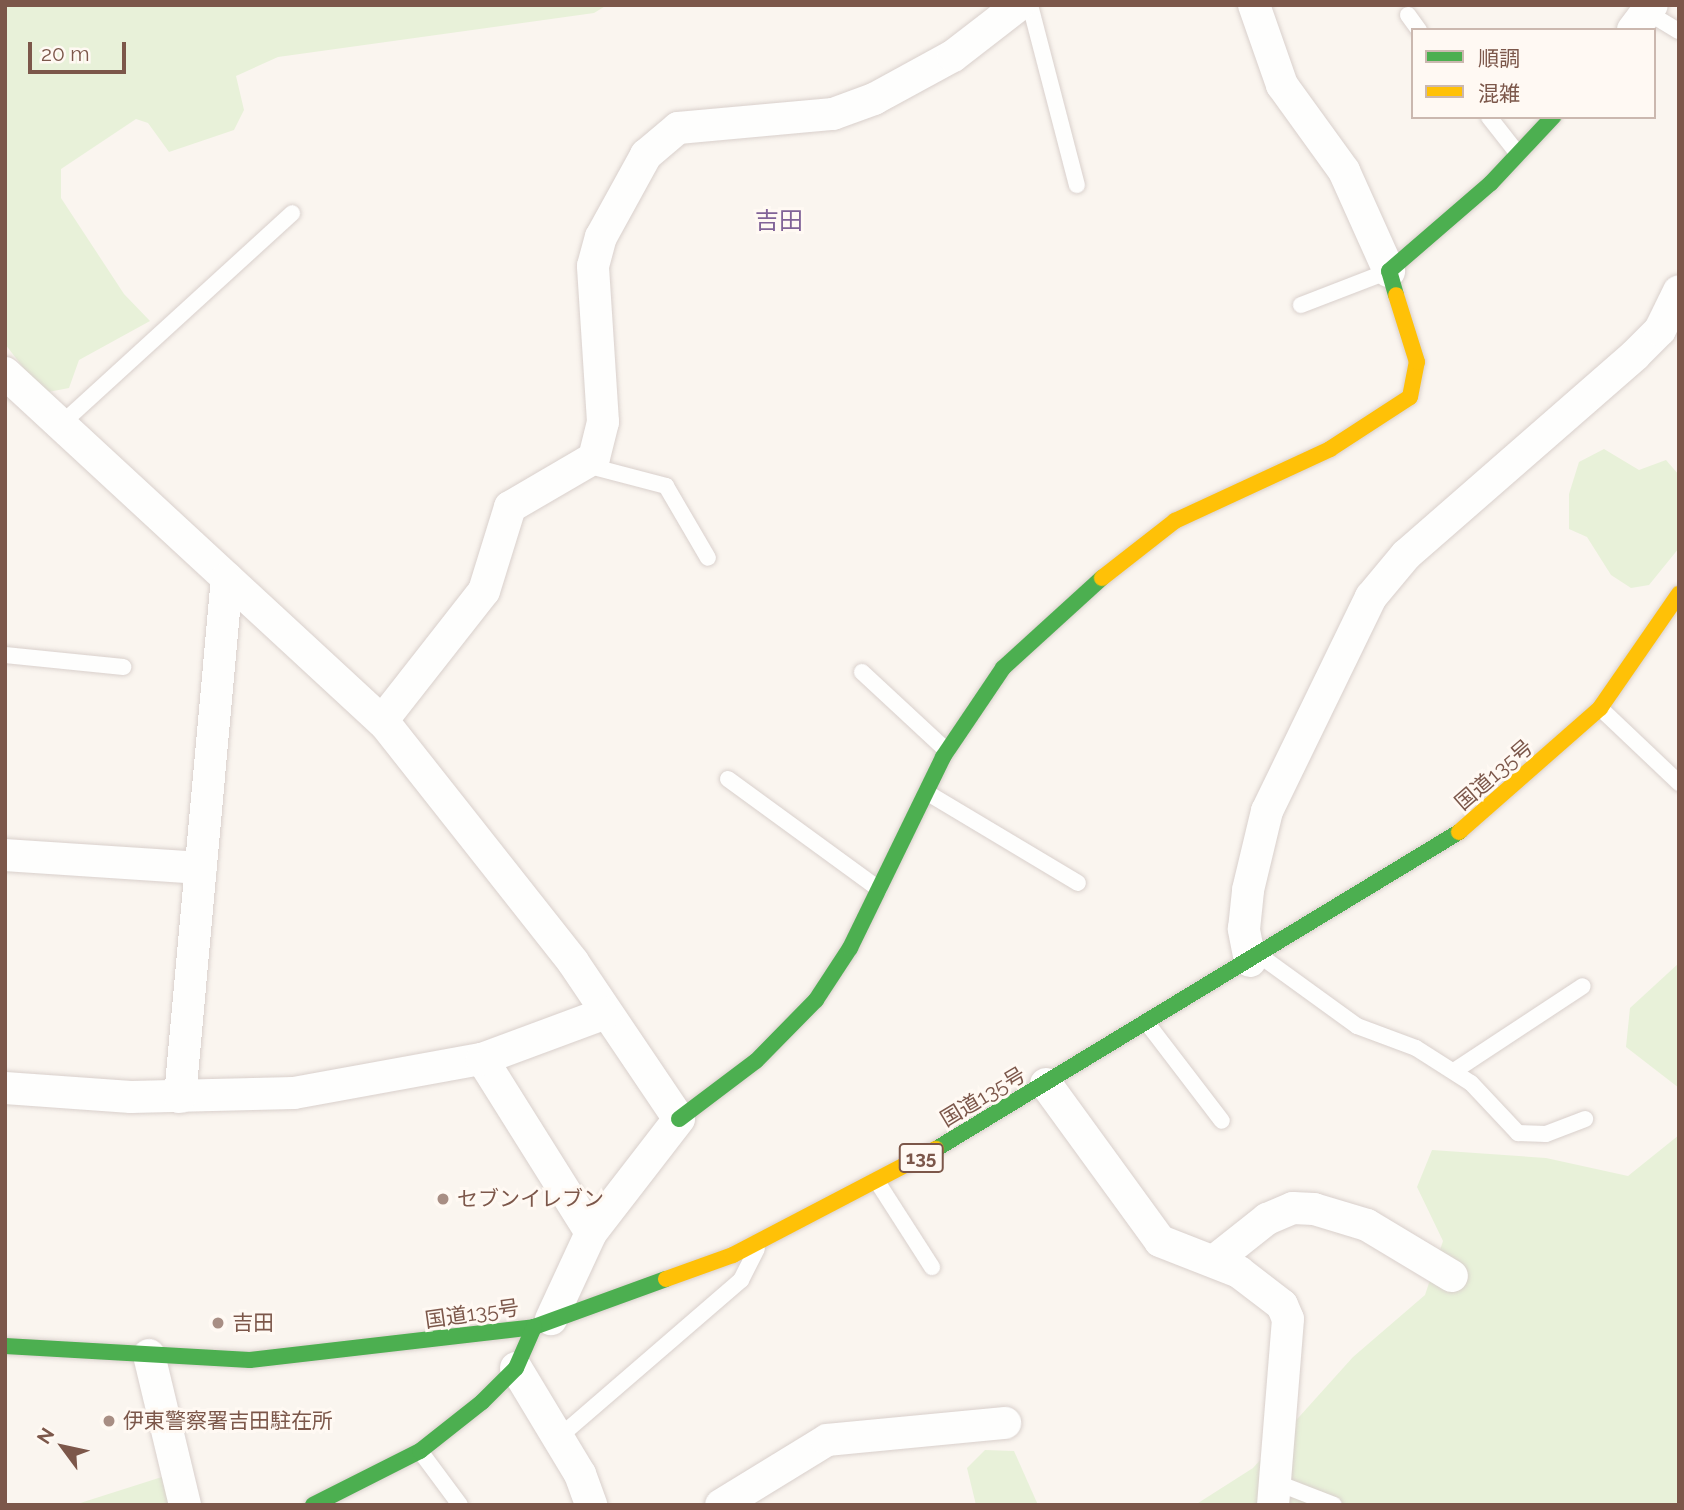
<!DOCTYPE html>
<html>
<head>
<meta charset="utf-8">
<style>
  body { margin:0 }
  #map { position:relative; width:1684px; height:1510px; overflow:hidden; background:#faf5ef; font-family:Raleway,"Noto Sans JP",sans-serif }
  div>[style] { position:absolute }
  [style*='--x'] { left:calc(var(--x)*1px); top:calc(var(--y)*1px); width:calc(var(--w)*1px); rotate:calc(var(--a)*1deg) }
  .green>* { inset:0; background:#e8f1d9 }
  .roads { filter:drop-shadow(0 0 2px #d9d0cc) drop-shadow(0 0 2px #d9d0cc) }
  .lane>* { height:16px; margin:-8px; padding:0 8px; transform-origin:8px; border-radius:8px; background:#fefefd }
  .street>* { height:32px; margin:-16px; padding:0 16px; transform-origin:16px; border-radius:16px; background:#fefefd }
  .fast>* { height:16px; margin:-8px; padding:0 8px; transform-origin:8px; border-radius:8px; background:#4caf50 }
  .slow>* { height:16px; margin:-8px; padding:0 8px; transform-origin:8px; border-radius:8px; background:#ffc107 }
  .dots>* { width:19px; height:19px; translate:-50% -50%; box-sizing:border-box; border:4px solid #fff9f3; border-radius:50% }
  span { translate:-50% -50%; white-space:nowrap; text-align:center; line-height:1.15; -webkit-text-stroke:6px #fff9f3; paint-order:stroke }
  .shield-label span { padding:2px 5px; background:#fff9f3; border:2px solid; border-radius:5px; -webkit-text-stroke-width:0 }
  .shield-label { font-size:19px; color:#7c574a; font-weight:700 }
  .street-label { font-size:21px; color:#7c574a }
  .poi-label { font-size:21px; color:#7c574a }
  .left { translate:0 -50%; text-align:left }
  .quarter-label { font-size:24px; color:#816398 }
  .frame { position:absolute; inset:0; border:7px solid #7c574a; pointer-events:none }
  .legend { position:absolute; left:1411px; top:28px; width:245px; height:91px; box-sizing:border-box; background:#fff9f3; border:2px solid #cbb8af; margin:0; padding:9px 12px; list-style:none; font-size:21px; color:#7c574a }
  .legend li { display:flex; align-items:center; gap:14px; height:35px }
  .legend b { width:35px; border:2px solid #cbb8af }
  .north { position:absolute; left:28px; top:1412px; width:70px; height:70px; -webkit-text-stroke:5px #fff9f3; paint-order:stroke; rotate:303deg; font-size:19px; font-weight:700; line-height:28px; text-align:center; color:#7c574a }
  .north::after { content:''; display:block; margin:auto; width:24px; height:32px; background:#7c574a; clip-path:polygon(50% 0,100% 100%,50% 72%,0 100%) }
  .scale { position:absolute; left:28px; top:42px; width:98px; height:32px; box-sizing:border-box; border:4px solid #7c574a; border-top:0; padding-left:9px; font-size:21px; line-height:24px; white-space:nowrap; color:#7c574a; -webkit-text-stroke:5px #fff9f3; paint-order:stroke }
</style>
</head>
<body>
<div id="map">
  <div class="green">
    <i style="clip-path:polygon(5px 5px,607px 5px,594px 13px,278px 57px,236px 76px,244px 110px,234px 130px,169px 152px,148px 123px,136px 119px,61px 169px,61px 198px,124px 294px,150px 321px,79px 360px,69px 388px,43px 393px,5px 344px)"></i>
    <i style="clip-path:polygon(1604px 449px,1639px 470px,1666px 460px,1679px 475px,1679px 548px,1649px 585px,1631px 588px,1611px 575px,1587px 537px,1569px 529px,1569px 494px,1579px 462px)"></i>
    <i style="clip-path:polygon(1679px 963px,1679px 1088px,1626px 1047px,1630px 1008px)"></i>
    <i style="clip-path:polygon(1679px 1135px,1679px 1505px,1195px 1505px,1253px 1468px,1353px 1357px,1425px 1295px,1443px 1241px,1417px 1187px,1432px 1150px,1546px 1158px,1628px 1176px)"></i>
    <i style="clip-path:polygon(985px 1450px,1014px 1451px,1038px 1505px,976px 1505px,967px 1468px)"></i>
    <i style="clip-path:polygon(165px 1476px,170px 1505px,74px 1505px)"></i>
  </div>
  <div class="roads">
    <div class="lane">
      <i style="--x:1030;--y:5;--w:186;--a:75.4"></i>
      <i style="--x:1647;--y:12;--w:37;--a:31"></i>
      <i style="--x:1408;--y:15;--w:19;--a:54"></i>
      <i style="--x:1489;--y:117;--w:47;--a:51.9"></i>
      <i style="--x:1301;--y:305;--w:94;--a:-21.1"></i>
      <i style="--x:58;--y:427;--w:317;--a:-42.4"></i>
      <i style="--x:586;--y:465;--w:83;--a:14.7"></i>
      <i style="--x:666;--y:486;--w:83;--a:59.7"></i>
      <i style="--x:5;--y:655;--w:119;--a:5.8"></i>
      <i style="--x:862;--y:672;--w:116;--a:42.9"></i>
      <i style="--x:1600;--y:708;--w:109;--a:43.5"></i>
      <i style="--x:728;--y:779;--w:187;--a:36.1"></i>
      <i style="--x:926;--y:792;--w:177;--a:30.9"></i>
      <i style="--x:1259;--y:955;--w:121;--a:35.9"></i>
      <i style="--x:1357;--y:1026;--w:63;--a:20.4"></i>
      <i style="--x:1416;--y:1048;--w:65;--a:32.5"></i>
      <i style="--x:1471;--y:1083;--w:69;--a:46.8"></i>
      <i style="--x:1518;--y:1133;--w:28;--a:2"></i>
      <i style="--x:1546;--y:1134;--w:42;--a:-21"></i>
      <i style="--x:1147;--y:1023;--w:123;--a:52.6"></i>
      <i style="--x:1454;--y:1071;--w:154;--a:-33.4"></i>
      <i style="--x:878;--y:1183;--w:100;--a:57.3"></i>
      <i style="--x:558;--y:1438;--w:242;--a:-40.8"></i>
      <i style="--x:741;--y:1280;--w:35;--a:-63"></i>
      <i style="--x:420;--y:1451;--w:67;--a:53.5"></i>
      <i style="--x:1275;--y:1482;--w:63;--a:21.3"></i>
    </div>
    <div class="street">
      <i style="--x:1254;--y:5;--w:85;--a:70.7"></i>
      <i style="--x:1282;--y:85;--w:106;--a:54.2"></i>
      <i style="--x:1344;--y:171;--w:110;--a:65.8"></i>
      <i style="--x:1633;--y:30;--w:31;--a:-53"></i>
      <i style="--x:5;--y:373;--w:519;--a:42.73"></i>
      <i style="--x:386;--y:725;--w:302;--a:51.7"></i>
      <i style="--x:573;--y:962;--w:189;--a:56"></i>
      <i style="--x:679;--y:1119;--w:144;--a:127.7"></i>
      <i style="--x:591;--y:1233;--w:95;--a:114.9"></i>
      <i style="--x:382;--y:721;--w:165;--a:-51.9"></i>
      <i style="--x:484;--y:591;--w:88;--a:-72.8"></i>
      <i style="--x:510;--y:507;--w:97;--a:-30.3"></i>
      <i style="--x:594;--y:458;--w:37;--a:-76"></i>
      <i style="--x:603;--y:422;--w:156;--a:-93.7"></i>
      <i style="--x:593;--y:266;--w:30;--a:-75"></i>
      <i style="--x:601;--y:237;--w:94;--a:-61.2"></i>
      <i style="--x:646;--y:155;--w:42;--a:-40.2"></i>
      <i style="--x:678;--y:128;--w:156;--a:-5.2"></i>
      <i style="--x:833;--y:114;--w:44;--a:-20.1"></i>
      <i style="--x:874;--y:99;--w:90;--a:-28.6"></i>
      <i style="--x:953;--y:56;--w:83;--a:-37.7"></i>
      <i style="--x:5;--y:855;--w:196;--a:3.8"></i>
      <i style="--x:1250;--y:961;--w:33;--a:-101"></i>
      <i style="--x:1244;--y:929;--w:39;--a:-84"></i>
      <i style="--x:1248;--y:890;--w:81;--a:-76.5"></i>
      <i style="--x:1267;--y:811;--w:238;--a:-64.1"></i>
      <i style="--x:1371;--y:597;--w:55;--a:-50.2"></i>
      <i style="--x:1406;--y:555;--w:304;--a:-41.1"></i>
      <i style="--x:1635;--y:355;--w:35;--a:-45"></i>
      <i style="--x:1660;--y:330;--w:43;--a:-64"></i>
      <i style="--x:482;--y:1059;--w:205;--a:57.9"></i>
      <i style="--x:1046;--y:1084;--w:194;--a:54"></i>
      <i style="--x:1160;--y:1241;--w:85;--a:21.4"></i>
      <i style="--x:1239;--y:1272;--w:54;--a:37.5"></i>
      <i style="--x:1282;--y:1305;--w:15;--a:67"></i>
      <i style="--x:1288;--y:1319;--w:187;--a:94.6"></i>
      <i style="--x:5;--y:1088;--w:126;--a:4.1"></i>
      <i style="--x:131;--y:1097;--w:163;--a:-1.4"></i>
      <i style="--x:294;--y:1093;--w:191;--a:-10.3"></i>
      <i style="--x:482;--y:1059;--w:132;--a:-20.4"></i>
      <i style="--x:180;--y:1097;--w:521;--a:-84.83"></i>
      <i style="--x:1214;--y:1261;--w:68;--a:-38.4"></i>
      <i style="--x:1267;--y:1219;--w:28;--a:-23"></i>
      <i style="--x:1293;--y:1208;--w:21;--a:3"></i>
      <i style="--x:1314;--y:1209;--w:55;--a:16.8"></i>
      <i style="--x:1367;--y:1225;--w:99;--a:31"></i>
      <i style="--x:149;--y:1355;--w:154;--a:76.5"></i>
      <i style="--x:516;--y:1368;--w:124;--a:58.9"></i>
      <i style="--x:580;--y:1474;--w:33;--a:70"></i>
      <i style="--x:721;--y:1505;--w:124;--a:-31.5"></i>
      <i style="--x:827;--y:1440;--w:179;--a:-5.5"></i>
    </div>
    <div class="fast">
      <i style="--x:1396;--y:295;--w:25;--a:-106"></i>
      <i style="--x:1389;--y:271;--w:135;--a:-40.8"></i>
      <i style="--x:1491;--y:183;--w:91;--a:-46.8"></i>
      <i style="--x:679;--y:1119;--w:96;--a:-37"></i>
      <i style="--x:756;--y:1061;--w:86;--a:-45.5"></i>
      <i style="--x:816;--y:1000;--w:62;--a:-56.8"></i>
      <i style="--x:850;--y:948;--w:212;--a:-64"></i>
      <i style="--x:943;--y:757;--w:107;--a:-56"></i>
      <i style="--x:1003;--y:668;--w:134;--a:-42.3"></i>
      <i style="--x:936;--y:1149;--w:612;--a:-31.22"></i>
      <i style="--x:5;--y:1346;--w:245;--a:3.3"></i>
      <i style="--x:250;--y:1360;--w:286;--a:-6.6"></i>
      <i style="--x:534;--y:1327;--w:140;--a:-20"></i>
      <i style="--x:313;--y:1505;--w:120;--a:-26.8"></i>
      <i style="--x:420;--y:1451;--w:79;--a:-38.3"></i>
      <i style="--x:482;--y:1402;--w:48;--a:-45"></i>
      <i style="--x:516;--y:1368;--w:45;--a:-66.3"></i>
    </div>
    <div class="slow">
      <i style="--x:1102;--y:578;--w:93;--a:-38"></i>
      <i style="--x:1175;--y:521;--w:171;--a:-24.9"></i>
      <i style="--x:1330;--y:449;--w:95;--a:-33"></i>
      <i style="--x:1410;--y:397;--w:36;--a:-79"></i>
      <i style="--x:1417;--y:362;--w:70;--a:-107.4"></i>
      <i style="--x:1459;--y:832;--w:188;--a:-41.3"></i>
      <i style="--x:1600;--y:708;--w:139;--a:-55.3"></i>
      <i style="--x:666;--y:1279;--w:71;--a:-19.7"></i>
      <i style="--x:733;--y:1255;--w:229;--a:-27.6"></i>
    </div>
  </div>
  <div class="dots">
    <i style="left:443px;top:1199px;background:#a88e84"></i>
    <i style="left:218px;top:1323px;background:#a88e84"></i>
    <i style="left:109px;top:1421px;background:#a88e84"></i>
  </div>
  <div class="shield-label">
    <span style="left:921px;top:1158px">135</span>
  </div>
  <div class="street-label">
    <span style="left:1494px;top:775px;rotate:-41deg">国道135号</span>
    <span style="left:983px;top:1097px;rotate:-31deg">国道135号</span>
    <span style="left:472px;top:1314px;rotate:-8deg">国道135号</span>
  </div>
  <div class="poi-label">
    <span class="left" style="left:457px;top:1199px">セブンイレブン</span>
    <span class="left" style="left:232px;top:1323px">吉田</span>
    <span class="left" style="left:123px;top:1421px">伊東警察署吉田駐在所</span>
  </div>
  <div class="quarter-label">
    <span style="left:779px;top:221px">吉田</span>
  </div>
  <div class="frame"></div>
  <ul class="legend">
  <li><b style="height:9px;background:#4caf50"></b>順調</li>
  <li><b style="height:9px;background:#ffc107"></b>混雑</li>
  </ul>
  <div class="north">N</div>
  <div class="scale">20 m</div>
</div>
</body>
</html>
